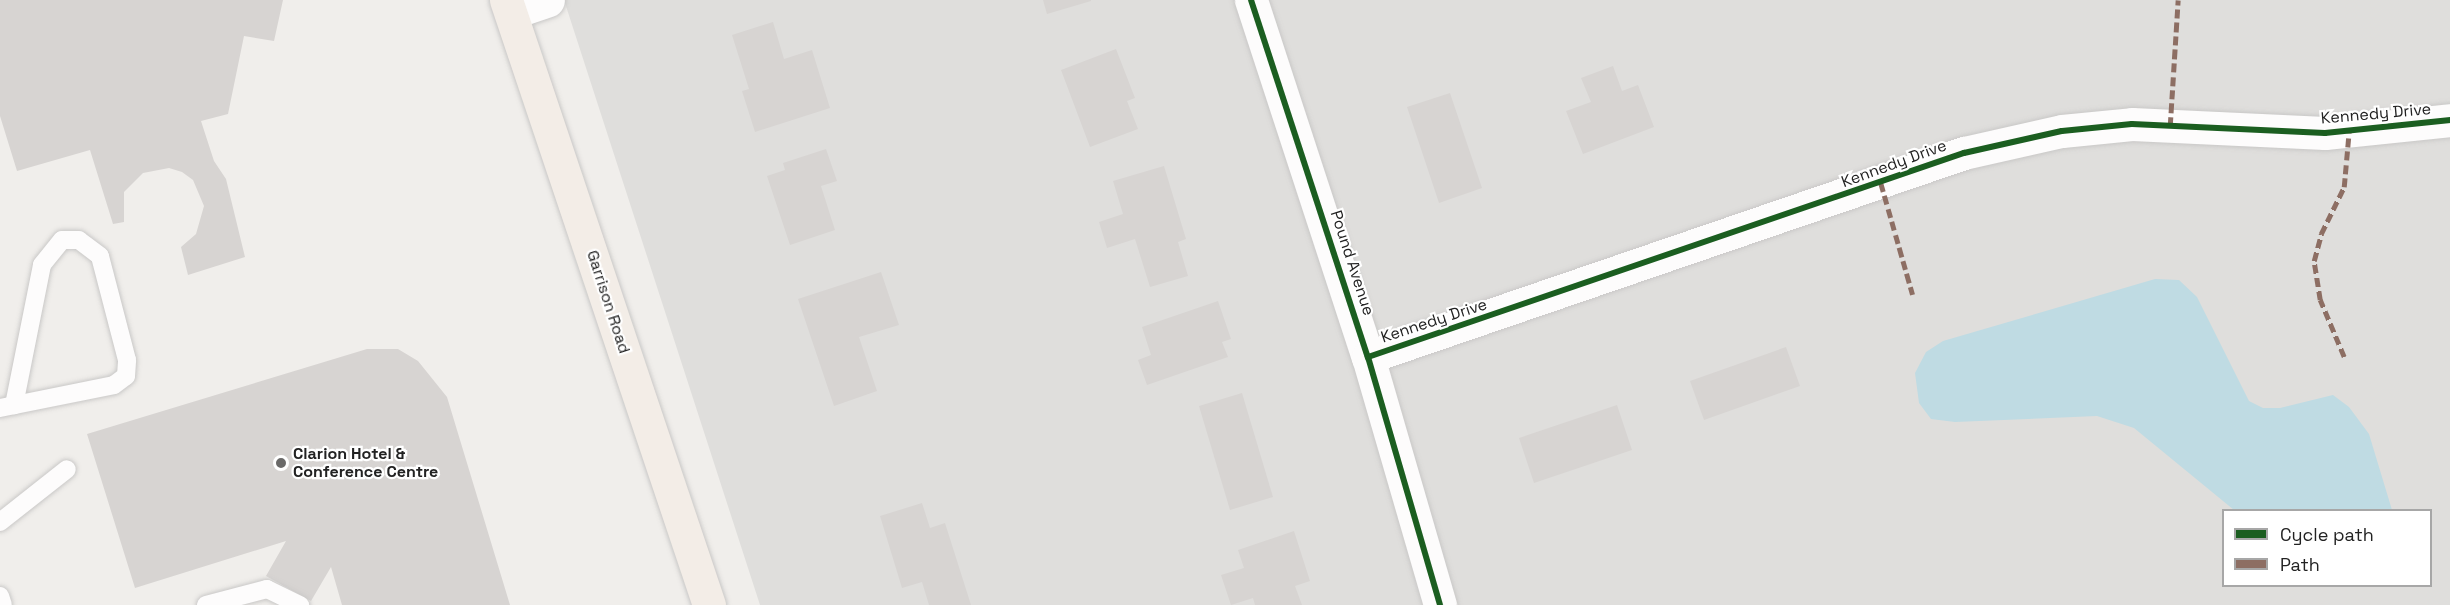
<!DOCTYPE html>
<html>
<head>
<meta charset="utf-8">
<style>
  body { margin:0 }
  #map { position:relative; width:2450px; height:605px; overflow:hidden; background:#f0eeeb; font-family:"Space Grotesk",sans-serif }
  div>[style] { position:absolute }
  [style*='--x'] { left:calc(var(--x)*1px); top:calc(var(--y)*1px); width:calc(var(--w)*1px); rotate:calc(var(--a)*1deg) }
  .residential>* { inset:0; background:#dfdedc }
  .water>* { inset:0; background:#bfdbe3 }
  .building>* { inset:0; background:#d7d4d2 }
  .roads { filter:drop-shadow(0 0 2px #c9c8c7) drop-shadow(0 0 2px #c9c8c7) }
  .lane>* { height:18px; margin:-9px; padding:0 9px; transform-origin:9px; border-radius:9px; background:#fdfcfc }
  .street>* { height:33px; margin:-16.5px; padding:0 16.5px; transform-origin:16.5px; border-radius:16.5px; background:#fdfcfc }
  .primary>* { height:33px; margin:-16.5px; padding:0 16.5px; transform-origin:16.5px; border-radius:16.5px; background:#f3ede7 }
  .quiet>* { height:4.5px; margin-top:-2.25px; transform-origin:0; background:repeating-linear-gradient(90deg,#8d6e63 0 9px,transparent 0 13.5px) }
  .cycleway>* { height:6px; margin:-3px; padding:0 3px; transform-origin:3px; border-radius:3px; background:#1b5e20 }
  .dots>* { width:16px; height:16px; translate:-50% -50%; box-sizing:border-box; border:3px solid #fff; border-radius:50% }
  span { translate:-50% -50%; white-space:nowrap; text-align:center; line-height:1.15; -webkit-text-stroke:4.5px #fff; paint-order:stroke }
  .street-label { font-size:16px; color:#222 }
  .poi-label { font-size:16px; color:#222; font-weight:700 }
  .left { translate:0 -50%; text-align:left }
  .legend { position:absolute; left:2222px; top:509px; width:210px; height:78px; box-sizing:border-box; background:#fff; border:2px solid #a7a7a7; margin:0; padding:8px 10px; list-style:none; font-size:18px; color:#222 }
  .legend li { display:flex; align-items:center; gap:12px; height:30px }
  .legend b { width:30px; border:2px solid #a7a7a7 }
</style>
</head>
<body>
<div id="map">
  <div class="residential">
    <i style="clip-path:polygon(evenodd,564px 0,2450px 0,2450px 605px,760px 605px,564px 0,2224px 510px,2430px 510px,2430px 586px,2224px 586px,2224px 510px)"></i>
  </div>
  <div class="water">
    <i style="clip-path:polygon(2155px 279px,2179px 280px,2197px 297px,2249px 401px,2263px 408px,2280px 408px,2333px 395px,2349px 407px,2369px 434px,2392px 510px,2234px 510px,2134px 428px,2097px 416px,1955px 422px,1931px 419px,1919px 403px,1915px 373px,1926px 352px,1943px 341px)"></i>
  </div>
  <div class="building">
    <i style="clip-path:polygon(0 0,283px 0,274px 41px,244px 36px,228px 114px,201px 121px,214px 161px,226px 179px,245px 257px,188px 275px,181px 247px,196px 234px,204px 206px,193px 180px,182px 172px,169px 168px,143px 173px,124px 192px,124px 222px,113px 224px,90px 150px,17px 171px,0 116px)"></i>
    <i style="clip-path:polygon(1043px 0,1091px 0,1091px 1px,1047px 14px)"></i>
    <i style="clip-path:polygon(773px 22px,784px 59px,812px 50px,830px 108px,755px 132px,742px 91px,749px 89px,732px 35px)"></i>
    <i style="clip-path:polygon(1116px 49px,1135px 98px,1127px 101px,1138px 129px,1090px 147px,1061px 70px)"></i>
    <i style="clip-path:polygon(1613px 66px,1622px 91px,1638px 85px,1654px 127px,1583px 154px,1566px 111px,1591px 102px,1581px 78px)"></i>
    <i style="clip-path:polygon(1450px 93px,1482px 188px,1439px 203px,1407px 107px)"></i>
    <i style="clip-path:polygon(826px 149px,837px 181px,821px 186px,835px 230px,790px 245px,767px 176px,785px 170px,783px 163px)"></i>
    <i style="clip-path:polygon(1164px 166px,1186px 239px,1178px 242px,1188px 276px,1150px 287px,1135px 239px,1107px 248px,1099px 222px,1123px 214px,1113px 181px)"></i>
    <i style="clip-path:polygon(881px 272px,899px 325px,859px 337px,877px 391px,834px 406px,798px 299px)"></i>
    <i style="clip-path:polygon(1218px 301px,1231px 339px,1222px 342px,1228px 357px,1147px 385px,1138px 360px,1151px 355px,1142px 327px)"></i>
    <i style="clip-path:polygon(1786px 347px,1800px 386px,1704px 420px,1690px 381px)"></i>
    <i style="clip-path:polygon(367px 349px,398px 349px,418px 361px,447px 397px,510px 605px,342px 605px,331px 567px,311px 601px,266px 576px,286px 541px,135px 588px,87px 434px)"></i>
    <i style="clip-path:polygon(1242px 393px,1273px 497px,1230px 510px,1199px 406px)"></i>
    <i style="clip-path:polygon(1617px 405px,1632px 450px,1534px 483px,1519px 438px)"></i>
    <i style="clip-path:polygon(922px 503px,930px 528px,945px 523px,971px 605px,929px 605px,922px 582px,902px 588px,880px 516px)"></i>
    <i style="clip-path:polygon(1294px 531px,1310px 581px,1295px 586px,1302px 605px,1255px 605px,1253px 598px,1231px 605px,1221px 575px,1244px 568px,1238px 550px)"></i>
  </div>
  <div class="roads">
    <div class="lane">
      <i style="--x:0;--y:408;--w:116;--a:-11.4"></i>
      <i style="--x:114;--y:385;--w:15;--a:-37"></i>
      <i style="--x:126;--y:376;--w:16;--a:-86"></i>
      <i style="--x:127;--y:360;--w:107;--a:-104.6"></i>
      <i style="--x:100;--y:256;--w:26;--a:-143"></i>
      <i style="--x:79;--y:240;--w:17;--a:180"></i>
      <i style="--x:62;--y:240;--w:32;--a:129"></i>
      <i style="--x:42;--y:265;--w:143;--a:101.3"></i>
      <i style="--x:0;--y:522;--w:85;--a:-38.3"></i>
      <i style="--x:0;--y:596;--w:9;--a:72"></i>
      <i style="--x:206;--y:605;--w:63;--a:-14.7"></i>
      <i style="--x:267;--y:589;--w:37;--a:26"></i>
    </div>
    <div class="street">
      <i style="--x:1251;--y:0;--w:376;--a:71.9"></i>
      <i style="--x:1368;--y:357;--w:258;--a:73.8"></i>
      <i style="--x:511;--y:13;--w:39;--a:-19"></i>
      <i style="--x:1368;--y:357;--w:630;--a:-18.9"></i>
      <i style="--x:1964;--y:153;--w:100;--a:-12.7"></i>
      <i style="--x:2062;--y:131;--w:70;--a:-5.7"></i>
      <i style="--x:2132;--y:124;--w:193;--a:2.7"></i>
      <i style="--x:2325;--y:133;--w:126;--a:-5.9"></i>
    </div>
    <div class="primary">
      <i style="--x:506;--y:0;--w:638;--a:71.45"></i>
    </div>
  </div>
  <div class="quiet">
    <i style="--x:2170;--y:126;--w:126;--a:-86.4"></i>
    <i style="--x:1881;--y:183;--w:116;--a:74.1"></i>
    <i style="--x:2344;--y:357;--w:62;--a:-112.8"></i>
    <i style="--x:2320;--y:300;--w:39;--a:-99"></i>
    <i style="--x:2314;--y:261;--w:28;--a:-75"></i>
    <i style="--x:2321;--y:234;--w:52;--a:-63.9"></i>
    <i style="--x:2344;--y:187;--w:56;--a:-84.9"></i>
  </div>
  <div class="cycleway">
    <i style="--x:1251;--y:0;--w:376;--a:71.9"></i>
    <i style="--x:1368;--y:357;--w:258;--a:73.8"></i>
    <i style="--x:1368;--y:357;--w:630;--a:-18.9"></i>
    <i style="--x:1964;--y:153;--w:100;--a:-12.7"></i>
    <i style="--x:2062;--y:131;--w:70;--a:-5.7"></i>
    <i style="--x:2132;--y:124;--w:193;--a:2.7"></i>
    <i style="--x:2325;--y:133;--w:126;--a:-5.9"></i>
  </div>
  <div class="dots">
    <i style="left:281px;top:463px;background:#6a6968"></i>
  </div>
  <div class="street-label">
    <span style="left:2376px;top:114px;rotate:-5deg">Kennedy Drive</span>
    <span style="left:1894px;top:164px;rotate:-20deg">Kennedy Drive</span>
    <span style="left:1352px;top:263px;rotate:72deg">Pound Avenue</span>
    <span style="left:608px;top:302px;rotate:72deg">Garrison Road</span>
    <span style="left:1434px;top:321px;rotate:-18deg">Kennedy Drive</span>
  </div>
  <div class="poi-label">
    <span class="left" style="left:293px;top:463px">Clarion Hotel &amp;<br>Conference Centre</span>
  </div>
  <ul class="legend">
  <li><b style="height:8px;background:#1b5e20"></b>Cycle path</li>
  <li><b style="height:8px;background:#8d6e63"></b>Path</li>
  </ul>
</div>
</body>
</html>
